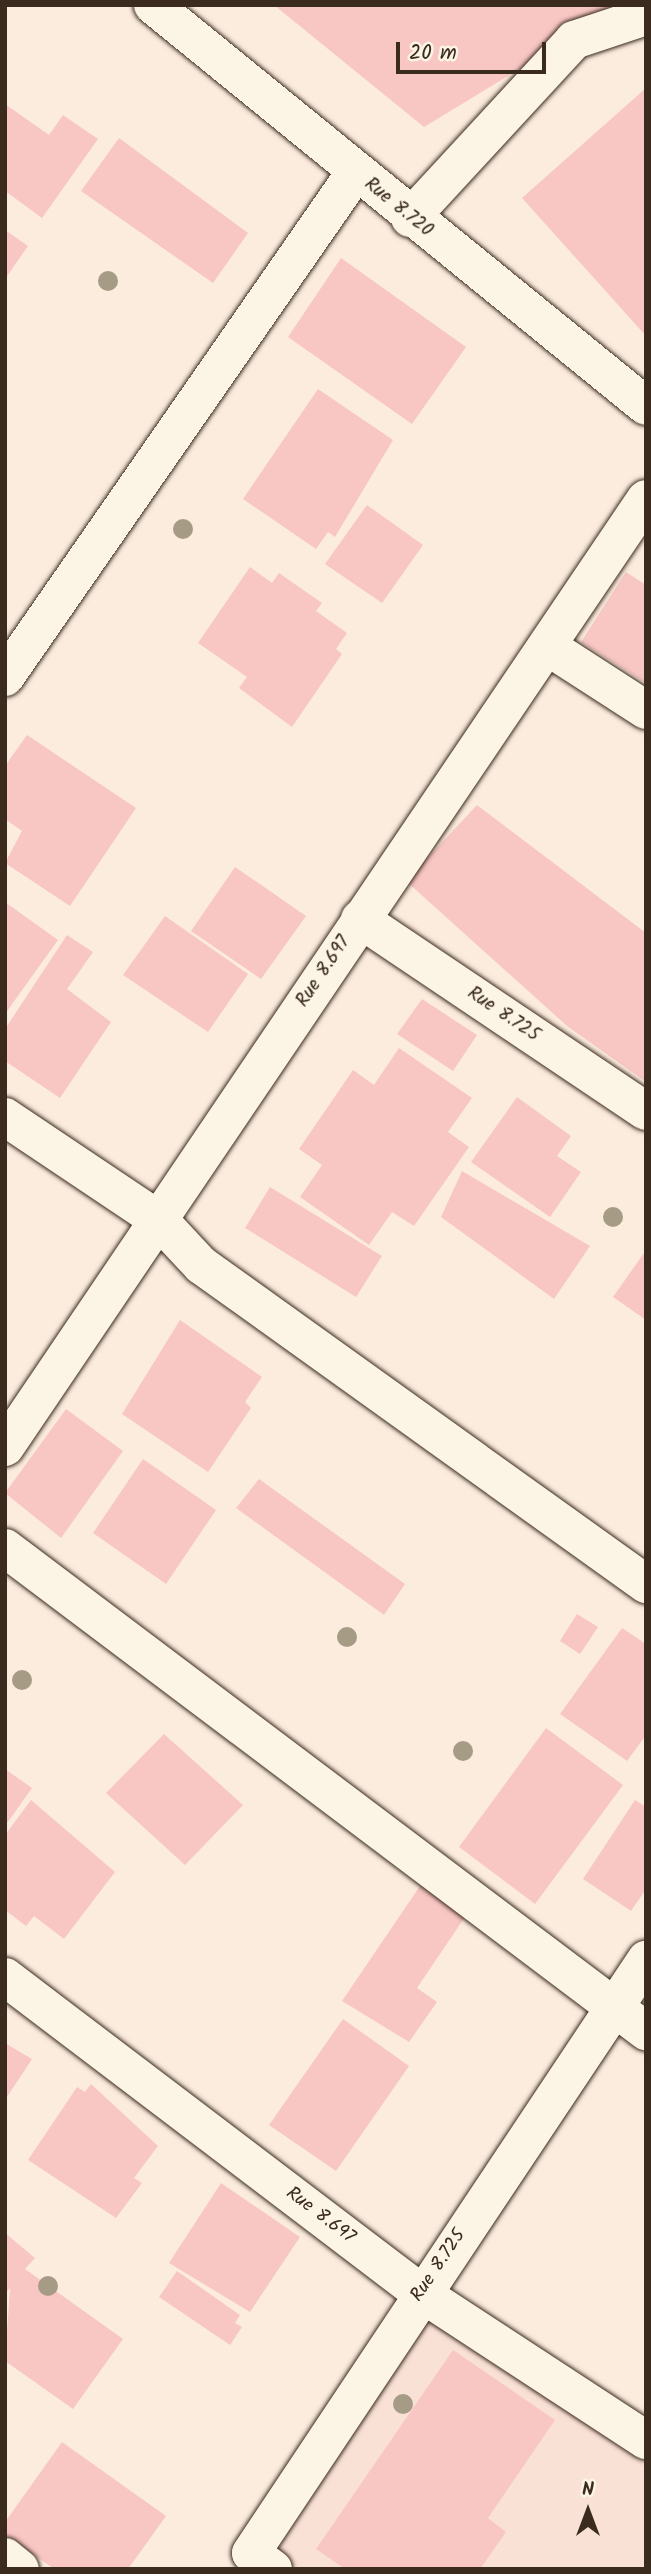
<!DOCTYPE html>
<html>
<head>
<meta charset="utf-8">
<style>
  body { margin:0 }
  #map { position:relative; width:651px; height:2574px; overflow:hidden; background:#fbecde; font-family:Kalam,sans-serif }
  div>[style] { position:absolute }
  [style*='--x'] { left:calc(var(--x)*1px); top:calc(var(--y)*1px); width:calc(var(--w)*1px); rotate:calc(var(--a)*1deg) }
  .built>* { inset:0; background:#fae1d6 }
  .building>* { inset:0; background:#f8c7c4 }
  .roads { filter:drop-shadow(0 0 2px #3b2a1e) drop-shadow(0 0 2px #3b2a1e) }
  .street>* { height:38px; margin:-19px; padding:0 19px; transform-origin:19px; border-radius:19px; background:#fcf5e5 }
  .secondary>* { height:38px; margin:-19px; padding:0 19px; transform-origin:19px; border-radius:19px; background:#fcf5e5 }
  .trees>* { width:20px; height:20px; margin:-10px; border-radius:50%; background:#a69b85 }
  span { translate:-50% -50%; white-space:nowrap; text-align:center; line-height:1.15; -webkit-text-stroke:7px #fcf5e5; paint-order:stroke }
  .street-label { font-size:19px; color:#3b2a1e }
  .frame { position:absolute; inset:0; border:7px solid #3b2a1e; pointer-events:none }
  .north { position:absolute; left:553px; top:2476px; width:70px; height:70px; -webkit-text-stroke:5px #fcf5e5; paint-order:stroke; rotate:0deg; font-size:19px; font-weight:700; line-height:28px; text-align:center; color:#3b2a1e }
  .north::after { content:''; display:block; margin:auto; width:24px; height:32px; background:#3b2a1e; clip-path:polygon(50% 0,100% 100%,50% 72%,0 100%) }
  .scale { position:absolute; left:396px; top:42px; width:150px; height:32px; box-sizing:border-box; border:4px solid #3b2a1e; border-top:0; padding-left:9px; font-size:21px; line-height:24px; white-space:nowrap; color:#3b2a1e; -webkit-text-stroke:5px #fcf5e5; paint-order:stroke }
</style>
</head>
<body>
<div id="map">
  <div class="built">
    <i style="clip-path:polygon(443px 2319px,646px 2457px,646px 2569px,300px 2569px,279px 2557px,270px 2504px,396px 2324px)"></i>
  </div>
  <div class="building">
    <i style="clip-path:polygon(274px 5px,625px 5px,424px 127px)"></i>
    <i style="clip-path:polygon(646px 88px,646px 336px,522px 198px)"></i>
    <i style="clip-path:polygon(5px 104px,49px 135px,63px 115px,98px 139px,42px 218px,5px 191px)"></i>
    <i style="clip-path:polygon(119px 138px,248px 233px,213px 283px,81px 191px)"></i>
    <i style="clip-path:polygon(5px 230px,28px 246px,5px 279px)"></i>
    <i style="clip-path:polygon(341px 258px,466px 347px,412px 424px,288px 337px)"></i>
    <i style="clip-path:polygon(318px 389px,393px 440px,335px 537px,328px 532px,316px 549px,243px 499px)"></i>
    <i style="clip-path:polygon(367px 505px,423px 545px,382px 603px,325px 564px)"></i>
    <i style="clip-path:polygon(250px 567px,272px 583px,279px 573px,322px 603px,316px 611px,347px 633px,336px 649px,342px 654px,292px 727px,239px 688px,247px 677px,198px 643px)"></i>
    <i style="clip-path:polygon(626px 572px,646px 585px,646px 683px,581px 642px)"></i>
    <i style="clip-path:polygon(27px 735px,136px 808px,70px 906px,5px 863px,22px 831px,5px 819px,5px 766px)"></i>
    <i style="clip-path:polygon(477px 805px,646px 933px,646px 1082px,567px 1026px,406px 881px)"></i>
    <i style="clip-path:polygon(235px 867px,306px 916px,261px 979px,191px 931px)"></i>
    <i style="clip-path:polygon(5px 902px,58px 940px,5px 1014px)"></i>
    <i style="clip-path:polygon(165px 916px,248px 974px,208px 1032px,123px 975px)"></i>
    <i style="clip-path:polygon(67px 935px,93px 952px,67px 989px,111px 1022px,60px 1098px,5px 1061px,5px 1029px)"></i>
    <i style="clip-path:polygon(422px 999px,477px 1035px,453px 1071px,397px 1034px)"></i>
    <i style="clip-path:polygon(399px 1048px,472px 1098px,448px 1132px,469px 1147px,414px 1226px,392px 1212px,369px 1245px,300px 1197px,322px 1165px,299px 1149px,353px 1070px,374px 1085px)"></i>
    <i style="clip-path:polygon(517px 1097px,571px 1136px,557px 1156px,581px 1172px,550px 1217px,471px 1162px)"></i>
    <i style="clip-path:polygon(462px 1171px,590px 1246px,554px 1299px,441px 1217px)"></i>
    <i style="clip-path:polygon(270px 1187px,382px 1256px,356px 1297px,245px 1228px)"></i>
    <i style="clip-path:polygon(646px 1250px,646px 1320px,613px 1297px)"></i>
    <i style="clip-path:polygon(180px 1320px,262px 1377px,245px 1402px,251px 1408px,208px 1472px,122px 1414px)"></i>
    <i style="clip-path:polygon(66px 1409px,123px 1451px,61px 1538px,5px 1493px)"></i>
    <i style="clip-path:polygon(143px 1459px,216px 1510px,166px 1584px,93px 1533px)"></i>
    <i style="clip-path:polygon(259px 1479px,405px 1584px,384px 1615px,236px 1508px)"></i>
    <i style="clip-path:polygon(577px 1614px,598px 1627px,580px 1654px,560px 1641px)"></i>
    <i style="clip-path:polygon(622px 1628px,646px 1644px,646px 1735px,627px 1761px,560px 1714px)"></i>
    <i style="clip-path:polygon(546px 1728px,623px 1785px,535px 1904px,459px 1847px)"></i>
    <i style="clip-path:polygon(164px 1734px,243px 1805px,185px 1865px,106px 1793px)"></i>
    <i style="clip-path:polygon(5px 1769px,32px 1788px,5px 1826px)"></i>
    <i style="clip-path:polygon(31px 1800px,115px 1872px,64px 1939px,34px 1916px,26px 1926px,5px 1910px,5px 1835px)"></i>
    <i style="clip-path:polygon(635px 1800px,646px 1807px,646px 1889px,631px 1911px,583px 1879px)"></i>
    <i style="clip-path:polygon(424px 1880px,469px 1911px,417px 1988px,437px 2002px,409px 2042px,342px 2001px)"></i>
    <i style="clip-path:polygon(343px 2019px,409px 2066px,336px 2171px,269px 2125px)"></i>
    <i style="clip-path:polygon(5px 2043px,32px 2059px,5px 2100px)"></i>
    <i style="clip-path:polygon(91px 2084px,158px 2146px,134px 2178px,142px 2183px,116px 2218px,28px 2160px,77px 2087px,85px 2092px)"></i>
    <i style="clip-path:polygon(221px 2183px,300px 2237px,250px 2312px,169px 2263px)"></i>
    <i style="clip-path:polygon(5px 2233px,35px 2258px,25px 2269px,123px 2339px,73px 2409px,5px 2361px,10px 2288px,5px 2293px)"></i>
    <i style="clip-path:polygon(177px 2271px,240px 2315px,235px 2323px,242px 2327px,230px 2345px,159px 2297px)"></i>
    <i style="clip-path:polygon(453px 2350px,555px 2420px,488px 2518px,506px 2532px,480px 2569px,345px 2569px,316px 2549px)"></i>
    <i style="clip-path:polygon(62px 2442px,166px 2516px,128px 2569px,54px 2569px,5px 2534px,5px 2522px)"></i>
  </div>
  <div class="roads">
    <div class="street">
      <i style="--x:410;--y:218;--w:242;--a:-47.3"></i>
      <i style="--x:574;--y:40;--w:76;--a:-18.4"></i>
      <i style="--x:547;--y:646;--w:118;--a:32.9"></i>
      <i style="--x:5;--y:677;--w:614;--a:-55.22"></i>
      <i style="--x:360;--y:919;--w:344;--a:33.9"></i>
      <i style="--x:5;--y:1117;--w:185;--a:33.8"></i>
      <i style="--x:159;--y:1220;--w:62;--a:47"></i>
      <i style="--x:201;--y:1265;--w:548;--a:35.63"></i>
      <i style="--x:5;--y:1447;--w:1144;--a:-55.94"></i>
      <i style="--x:5;--y:1548;--w:803;--a:37"></i>
      <i style="--x:5;--y:1977;--w:522;--a:37.22"></i>
      <i style="--x:421;--y:2293;--w:269;--a:33.2"></i>
      <i style="--x:5;--y:2557;--w:19;--a:39"></i>
      <i style="--x:273;--y:2569;--w:27;--a:-144"></i>
      <i style="--x:251;--y:2553;--w:713;--a:-56.33"></i>
    </div>
    <div class="secondary">
      <i style="--x:153;--y:5;--w:635;--a:39.12"></i>
    </div>
  </div>
  <div class="trees">
    <i style="left:108px;top:281px"></i>
    <i style="left:183px;top:529px"></i>
    <i style="left:613px;top:1217px"></i>
    <i style="left:347px;top:1637px"></i>
    <i style="left:22px;top:1680px"></i>
    <i style="left:463px;top:1751px"></i>
    <i style="left:48px;top:2286px"></i>
    <i style="left:403px;top:2404px"></i>
  </div>
  <div class="street-label">
    <span style="left:398px;top:208px;rotate:39deg">Rue 8.720</span>
    <span style="left:324px;top:972px;rotate:-56deg">Rue 8.697</span>
    <span style="left:503px;top:1015px;rotate:34deg">Rue 8.725</span>
    <span style="left:320px;top:2216px;rotate:37deg">Rue 8.697</span>
    <span style="left:439px;top:2266px;rotate:-56deg">Rue 8.725</span>
  </div>
  <div class="frame"></div>
  <div class="north">N</div>
  <div class="scale">20 m</div>
</div>
</body>
</html>
